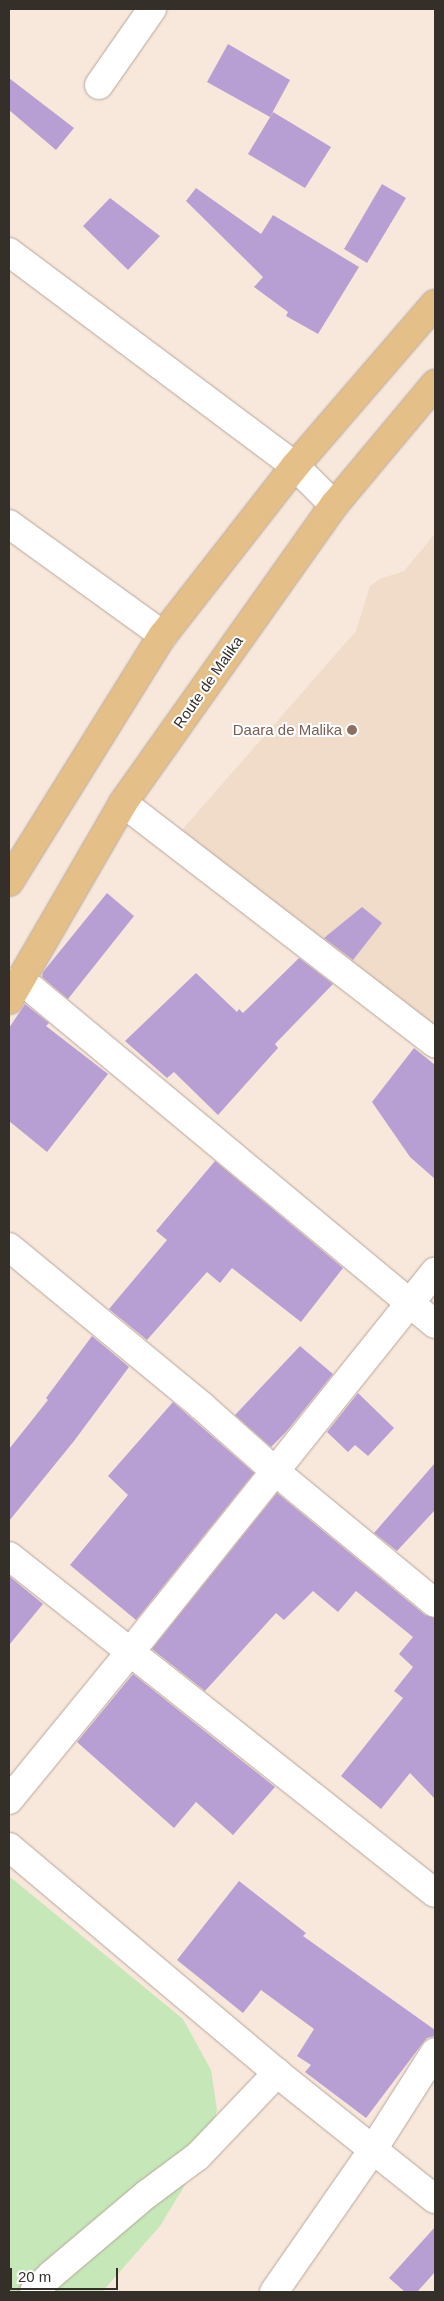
<!DOCTYPE html>
<html>
<head>
<meta charset="utf-8">
<style>
  body { margin:0 }
  #map { position:relative; width:444px; height:2301px; overflow:hidden; background:#f8e8db; font-family:Arial,sans-serif }
  div>[style] { position:absolute }
  [style*='--x'] { left:calc(var(--x)*1px); top:calc(var(--y)*1px); width:calc(var(--w)*1px); rotate:calc(var(--a)*1deg) }
  .built>* { inset:0; background:#f1dbc9 }
  .green>* { inset:0; background:#c6e7b7 }
  .building>* { inset:0; background:#b89fd3 }
  .roads { filter:drop-shadow(0 0 1px #b5a699) drop-shadow(0 0 1px #b5a699) }
  .minor>* { height:28px; margin:-14px; padding:0 14px; transform-origin:14px; border-radius:14px; background:#fff }
  .major>* { height:28px; margin:-14px; padding:0 14px; transform-origin:14px; border-radius:14px; background:#e5bf88 }
  .dots>* { width:14px; height:14px; translate:-50% -50%; box-sizing:border-box; border:2px solid #fff; border-radius:50% }
  span { translate:-50% -50%; white-space:nowrap; text-align:center; line-height:1.15; -webkit-text-stroke:4px #fff; paint-order:stroke }
  .street-label { font-size:15px; color:#352f2a }
  .education-label { font-size:15px; color:#785e54 }
  .right { translate:-100% -50%; text-align:right }
  .frame { position:absolute; inset:0; border:10px solid #352f2a; pointer-events:none }
  .scale { position:absolute; left:10px; top:2268px; width:108px; height:22px; box-sizing:border-box; border:2px solid #352f2a; border-top:0; padding-left:6px; font-size:15px; line-height:18px; white-space:nowrap; color:#352f2a; -webkit-text-stroke:4px #fff; paint-order:stroke }
</style>
</head>
<body>
<div id="map">
  <div class="built">
    <i style="clip-path:polygon(435px 534px,435px 1032px,182px 830px,356px 631px,370px 586px,380px 579px,404px 571px)"></i>
  </div>
  <div class="green">
    <i style="clip-path:polygon(9px 1876px,183px 2019px,211px 2070px,217px 2110px,207px 2149px,160px 2226px,102px 2292px,9px 2292px)"></i>
  </div>
  <div class="building">
    <i style="clip-path:polygon(228px 44px,290px 80px,270px 117px,207px 82px)"></i>
    <i style="clip-path:polygon(9px 78px,74px 128px,56px 150px,9px 110px)"></i>
    <i style="clip-path:polygon(273px 112px,331px 147px,305px 188px,248px 154px)"></i>
    <i style="clip-path:polygon(382px 184px,406px 198px,367px 263px,344px 249px)"></i>
    <i style="clip-path:polygon(196px 188px,261px 234px,273px 215px,359px 267px,318px 334px,286px 316px,288px 312px,254px 287px,263px 277px,186px 201px)"></i>
    <i style="clip-path:polygon(110px 198px,160px 236px,128px 270px,83px 226px)"></i>
    <i style="clip-path:polygon(107px 893px,134px 916px,68px 999px,42px 977px,43px 972px)"></i>
    <i style="clip-path:polygon(362px 907px,382px 923px,353px 960px,324px 938px)"></i>
    <i style="clip-path:polygon(299px 958px,333px 984px,275px 1044px,278px 1048px,218px 1115px,174px 1072px,167px 1078px,125px 1041px,196px 973px,237px 1012px,239px 1009px,243px 1013px)"></i>
    <i style="clip-path:polygon(25px 1004px,49px 1023px,46px 1026px,108px 1074px,47px 1152px,9px 1121px,9px 1028px)"></i>
    <i style="clip-path:polygon(414px 1048px,435px 1065px,435px 1179px,410px 1157px,372px 1102px)"></i>
    <i style="clip-path:polygon(215px 1161px,343px 1268px,301px 1322px,232px 1268px,220px 1283px,207px 1272px,147px 1340px,109px 1309px,167px 1240px,156px 1231px)"></i>
    <i style="clip-path:polygon(92px 1336px,129px 1367px,74px 1441px,9px 1521px,9px 1449px,48px 1400px,46px 1398px)"></i>
    <i style="clip-path:polygon(300px 1346px,333px 1374px,286px 1432px,271px 1447px,235px 1415px)"></i>
    <i style="clip-path:polygon(358px 1393px,394px 1428px,368px 1456px,355px 1445px,348px 1452px,327px 1432px)"></i>
    <i style="clip-path:polygon(173px 1402px,254px 1473px,136px 1620px,70px 1565px,128px 1495px,108px 1476px)"></i>
    <i style="clip-path:polygon(435px 1463px,435px 1510px,397px 1551px,374px 1533px)"></i>
    <i style="clip-path:polygon(277px 1493px,425px 1615px,435px 1618px,435px 1799px,410px 1773px,381px 1809px,341px 1776px,403px 1698px,394px 1691px,413px 1667px,399px 1654px,413px 1637px,356px 1591px,338px 1612px,313px 1591px,284px 1620px,276px 1613px,205px 1691px,152px 1649px)"></i>
    <i style="clip-path:polygon(9px 1576px,43px 1604px,9px 1645px)"></i>
    <i style="clip-path:polygon(133px 1674px,275px 1787px,233px 1835px,196px 1802px,174px 1828px,77px 1742px)"></i>
    <i style="clip-path:polygon(239px 1881px,306px 1933px,303px 1936px,435px 2030px,435px 2036px,427px 2038px,422px 2044px,366px 2118px,305px 2072px,311px 2065px,297px 2056px,314px 2029px,261px 1990px,243px 2013px,177px 1960px)"></i>
    <i style="clip-path:polygon(435px 2227px,435px 2272px,417px 2292px,405px 2292px,389px 2278px)"></i>
  </div>
  <div class="roads">
    <div class="minor">
      <i style="--x:99;--y:85;--w:93;--a:-55.1"></i>
      <i style="--x:9;--y:252;--w:357;--a:36.8"></i>
      <i style="--x:295;--y:466;--w:55;--a:45"></i>
      <i style="--x:9;--y:524;--w:190;--a:35.8"></i>
      <i style="--x:123;--y:803;--w:394;--a:37.6"></i>
      <i style="--x:20;--y:979;--w:540;--a:39.74"></i>
      <i style="--x:9;--y:1247;--w:251;--a:39.5"></i>
      <i style="--x:203;--y:1407;--w:98;--a:41.7"></i>
      <i style="--x:276;--y:1472;--w:206;--a:39.5"></i>
      <i style="--x:9;--y:1556;--w:543;--a:38.35"></i>
      <i style="--x:9;--y:1800;--w:193;--a:-50.7"></i>
      <i style="--x:131;--y:1651;--w:486;--a:-51.3"></i>
      <i style="--x:9;--y:1847;--w:351;--a:40.1"></i>
      <i style="--x:277;--y:2073;--w:202;--a:38.6"></i>
      <i style="--x:34;--y:2292;--w:24;--a:-45"></i>
      <i style="--x:51;--y:2275;--w:126;--a:-40.2"></i>
      <i style="--x:147;--y:2194;--w:64;--a:-36.7"></i>
      <i style="--x:198;--y:2156;--w:115;--a:-46.4"></i>
      <i style="--x:274;--y:2292;--w:172;--a:-55.2"></i>
      <i style="--x:372;--y:2151;--w:117;--a:-57.5"></i>
    </div>
    <div class="major">
      <i style="--x:9;--y:882;--w:291;--a:-58.1"></i>
      <i style="--x:163;--y:635;--w:214;--a:-52"></i>
      <i style="--x:295;--y:466;--w:214;--a:-49.2"></i>
      <i style="--x:9;--y:1000;--w:228;--a:-59.9"></i>
      <i style="--x:123;--y:803;--w:365;--a:-54.7"></i>
      <i style="--x:334;--y:505;--w:158;--a:-50.1"></i>
    </div>
  </div>
  <div class="dots">
    <i style="left:352px;top:730px;background:#8d6e63"></i>
  </div>
  <div class="street-label">
    <span style="left:208px;top:682px;rotate:-55deg">Route de Malika</span>
  </div>
  <div class="education-label">
    <span class="right" style="left:342px;top:730px">Daara de Malika</span>
  </div>
  <div class="frame"></div>
  <div class="scale">20 m</div>
</div>
</body>
</html>
